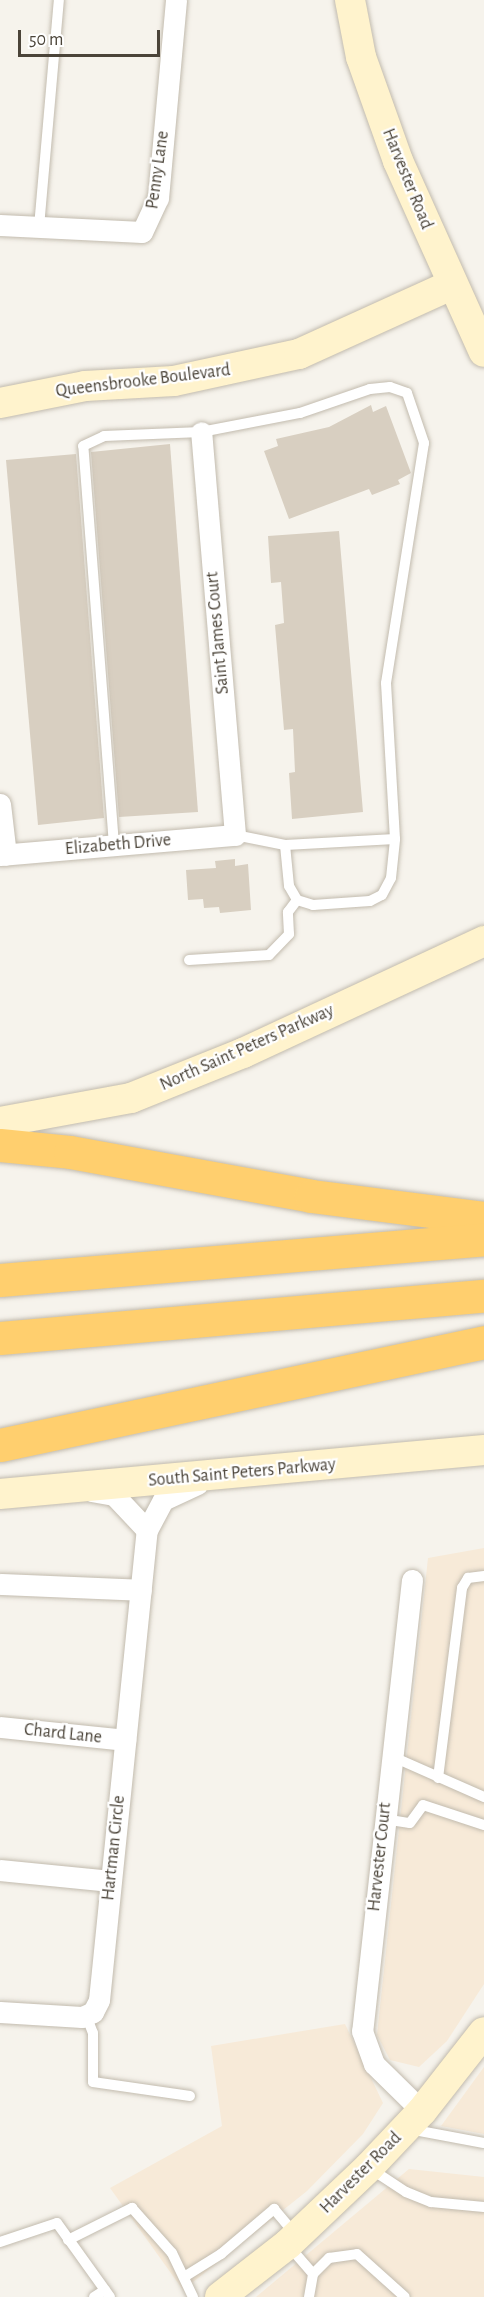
<!DOCTYPE html>
<html>
<head>
<meta charset="utf-8">
<style>
  body { margin:0 }
  #map { position:relative; width:484px; height:2297px; overflow:hidden; background:#f6f3ec; font-family:"Alegreya Sans",sans-serif }
  div>[style] { position:absolute }
  [style*='--x'] { left:calc(var(--x)*1px); top:calc(var(--y)*1px); width:calc(var(--w)*1px); rotate:calc(var(--a)*1deg) }
  .commercial>* { inset:0; background:#f7ead8 }
  .building>* { inset:0; background:#d8cfc1 }
  .roads { filter:drop-shadow(0 0 2px #c2bbae) drop-shadow(0 0 2px #c2bbae) }
  .lane>* { height:10px; margin:-5px; padding:0 5px; transform-origin:5px; border-radius:5px; background:#fff }
  .street>* { height:21px; margin:-10.5px; padding:0 10.5px; transform-origin:10.5px; border-radius:10.5px; background:#fff }
  .secondary>* { height:30px; margin:-15px; padding:0 15px; transform-origin:15px; border-radius:15px; background:#fff3cd }
  .highway>* { height:33px; margin:-16.5px; padding:0 16.5px; transform-origin:16.5px; border-radius:16.5px; background:#ffcf6e }
  span { translate:-50% -50%; white-space:nowrap; text-align:center; line-height:1.15; -webkit-text-stroke:4.5px #fff; paint-order:stroke }
  .street-label { font-size:18px; color:#4b4439 }
  .scale { position:absolute; left:18px; top:30px; width:142px; height:27px; box-sizing:border-box; border:3px solid #4b4439; border-top:0; padding-left:8px; font-size:18px; line-height:21px; white-space:nowrap; color:#4b4439; -webkit-text-stroke:4px #fff; paint-order:stroke }
</style>
</head>
<body>
<div id="map">
  <div class="commercial">
    <i style="clip-path:polygon(484px 1548px,484px 1984px,447px 2041px,419px 2067px,390px 2060px,377px 2035px,428px 1558px)"></i>
    <i style="clip-path:polygon(345px 2024px,383px 2103px,363px 2134px,307px 2191px,183px 2290px,110px 2188px,222px 2126px,211px 2046px)"></i>
    <i style="clip-path:polygon(484px 2067px,484px 2134px,441px 2126px)"></i>
    <i style="clip-path:polygon(409px 2169px,484px 2177px,484px 2297px,256px 2297px)"></i>
  </div>
  <div class="building">
    <i style="clip-path:polygon(371px 405px,373px 412px,386px 406px,411px 473px,398px 480px,400px 484px,372px 495px,369px 489px,289px 519px,264px 451px,278px 446px,276px 439px,329px 427px)"></i>
    <i style="clip-path:polygon(170px 444px,198px 812px,119px 817px,91px 452px)"></i>
    <i style="clip-path:polygon(76px 454px,104px 818px,38px 825px,6px 460px)"></i>
    <i style="clip-path:polygon(339px 531px,363px 812px,292px 819px,289px 773px,295px 772px,293px 729px,284px 730px,275px 625px,284px 623px,281px 582px,271px 583px,268px 536px)"></i>
    <i style="clip-path:polygon(235px 859px,235px 866px,248px 864px,251px 910px,220px 913px,219px 907px,204px 908px,203px 899px,188px 900px,186px 870px,216px 868px,215px 861px)"></i>
  </div>
  <div class="roads">
    <div class="lane">
      <i style="--x:39;--y:227;--w:228;--a:-85"></i>
      <i style="--x:114;--y:845;--w:400;--a:-94.4"></i>
      <i style="--x:83;--y:446;--w:23;--a:-25"></i>
      <i style="--x:104;--y:436;--w:97;--a:-2.4"></i>
      <i style="--x:201;--y:432;--w:101;--a:-10.9"></i>
      <i style="--x:300;--y:413;--w:74;--a:-18.9"></i>
      <i style="--x:370;--y:389;--w:20;--a:-6"></i>
      <i style="--x:390;--y:387;--w:18;--a:19"></i>
      <i style="--x:407;--y:393;--w:53;--a:71.2"></i>
      <i style="--x:424;--y:443;--w:243;--a:99"></i>
      <i style="--x:386;--y:683;--w:156;--a:86.7"></i>
      <i style="--x:395;--y:839;--w:110;--a:176.9"></i>
      <i style="--x:285;--y:845;--w:51;--a:-168.7"></i>
      <i style="--x:285;--y:845;--w:41;--a:84.4"></i>
      <i style="--x:289;--y:886;--w:16;--a:60"></i>
      <i style="--x:297;--y:900;--w:17;--a:17"></i>
      <i style="--x:313;--y:905;--w:57;--a:-4"></i>
      <i style="--x:370;--y:901;--w:13;--a:-27"></i>
      <i style="--x:382;--y:895;--w:19;--a:-62"></i>
      <i style="--x:391;--y:878;--w:39;--a:-84"></i>
      <i style="--x:189;--y:960;--w:80;--a:-3.6"></i>
      <i style="--x:269;--y:955;--w:29;--a:-46"></i>
      <i style="--x:289;--y:934;--w:22;--a:-93"></i>
      <i style="--x:288;--y:912;--w:15;--a:-53"></i>
      <i style="--x:391;--y:1756;--w:102;--a:23.8"></i>
      <i style="--x:438;--y:1778;--w:192;--a:-82.8"></i>
      <i style="--x:462;--y:1588;--w:12;--a:-59"></i>
      <i style="--x:468;--y:1578;--w:16;--a:-7"></i>
      <i style="--x:384;--y:1819;--w:26;--a:9"></i>
      <i style="--x:410;--y:1823;--w:22;--a:-54"></i>
      <i style="--x:423;--y:1805;--w:64;--a:18.2"></i>
      <i style="--x:86;--y:2015;--w:19;--a:69"></i>
      <i style="--x:93;--y:2033;--w:49;--a:90"></i>
      <i style="--x:93;--y:2082;--w:98;--a:8.2"></i>
      <i style="--x:409;--y:2129;--w:76;--a:10.6"></i>
      <i style="--x:371;--y:2169;--w:42;--a:33.3"></i>
      <i style="--x:406;--y:2192;--w:27;--a:22"></i>
      <i style="--x:431;--y:2202;--w:53;--a:5.4"></i>
      <i style="--x:68;--y:2240;--w:72;--a:-26.6"></i>
      <i style="--x:132;--y:2208;--w:60;--a:48.4"></i>
      <i style="--x:172;--y:2253;--w:49;--a:64.5"></i>
      <i style="--x:0;--y:2242;--w:60;--a:-18.4"></i>
      <i style="--x:57;--y:2223;--w:91;--a:54.4"></i>
      <i style="--x:288;--y:2245;--w:38;--a:49"></i>
      <i style="--x:184;--y:2277;--w:44;--a:-31.9"></i>
      <i style="--x:221;--y:2254;--w:70;--a:-40.3"></i>
      <i style="--x:274;--y:2209;--w:33;--a:50"></i>
      <i style="--x:94;--y:2297;--w:13;--a:-32"></i>
      <i style="--x:309;--y:2297;--w:23;--a:-80"></i>
      <i style="--x:313;--y:2274;--w:23;--a:-45"></i>
      <i style="--x:329;--y:2258;--w:28;--a:-8"></i>
      <i style="--x:357;--y:2254;--w:64;--a:41.9"></i>
    </div>
    <div class="street">
      <i style="--x:0;--y:225;--w:142;--a:2.8"></i>
      <i style="--x:142;--y:232;--w:38;--a:-65"></i>
      <i style="--x:158;--y:198;--w:199;--a:-84.8"></i>
      <i style="--x:0;--y:804;--w:51;--a:83.3"></i>
      <i style="--x:0;--y:855;--w:236;--a:-4.9"></i>
      <i style="--x:235;--y:835;--w:404;--a:-94.8"></i>
      <i style="--x:91;--y:1491;--w:23;--a:10"></i>
      <i style="--x:114;--y:1495;--w:48;--a:46.7"></i>
      <i style="--x:412;--y:1580;--w:454;--a:96.3"></i>
      <i style="--x:362;--y:2031;--w:35;--a:70"></i>
      <i style="--x:374;--y:2064;--w:67;--a:44.4"></i>
      <i style="--x:0;--y:1584;--w:141;--a:2.4"></i>
      <i style="--x:0;--y:1727;--w:126;--a:5.9"></i>
      <i style="--x:0;--y:1870;--w:111;--a:5.7"></i>
      <i style="--x:0;--y:2012;--w:82;--a:3.5"></i>
      <i style="--x:82;--y:2017;--w:12;--a:-24"></i>
      <i style="--x:93;--y:2012;--w:13;--a:-63"></i>
      <i style="--x:99;--y:2000;--w:472;--a:-84.2"></i>
      <i style="--x:147;--y:1530;--w:34;--a:-62"></i>
      <i style="--x:163;--y:1500;--w:38;--a:-25"></i>
    </div>
    <div class="secondary">
      <i style="--x:350;--y:0;--w:58;--a:79.1"></i>
      <i style="--x:361;--y:57;--w:110;--a:70.4"></i>
      <i style="--x:398;--y:161;--w:209;--a:65.8"></i>
      <i style="--x:0;--y:403;--w:87;--a:-11.3"></i>
      <i style="--x:85;--y:386;--w:89;--a:-3.2"></i>
      <i style="--x:174;--y:381;--w:128;--a:-12.2"></i>
      <i style="--x:299;--y:354;--w:167;--a:-24.4"></i>
      <i style="--x:0;--y:1122;--w:133;--a:-10.4"></i>
      <i style="--x:131;--y:1098;--w:121;--a:-21.9"></i>
      <i style="--x:243;--y:1053;--w:266;--a:-24.9"></i>
      <i style="--x:0;--y:1494;--w:486;--a:-5.2"></i>
      <i style="--x:220;--y:2297;--w:86;--a:-37.9"></i>
      <i style="--x:288;--y:2244;--w:112;--a:-43.5"></i>
      <i style="--x:369;--y:2167;--w:77;--a:-46.6"></i>
      <i style="--x:422;--y:2111;--w:100;--a:-51.9"></i>
    </div>
    <div class="highway">
      <i style="--x:0;--y:1145;--w:70;--a:5.7"></i>
      <i style="--x:70;--y:1152;--w:245;--a:10.3"></i>
      <i style="--x:311;--y:1196;--w:174;--a:7.2"></i>
      <i style="--x:0;--y:1280;--w:486;--a:-4.8"></i>
      <i style="--x:0;--y:1338;--w:486;--a:-5"></i>
      <i style="--x:0;--y:1445;--w:495;--a:-12"></i>
    </div>
  </div>
  <div class="street-label">
    <span style="left:158px;top:170px;rotate:-82deg">Penny Lane</span>
    <span style="left:407px;top:179px;rotate:68deg">Harvester Road</span>
    <span style="left:143px;top:381px;rotate:-7deg">Queensbrooke Boulevard</span>
    <span style="left:218px;top:633px;rotate:-95deg">Saint James Court</span>
    <span style="left:118px;top:845px;rotate:-5deg">Elizabeth Drive</span>
    <span style="left:247px;top:1048px;rotate:-24deg">North Saint Peters Parkway</span>
    <span style="left:242px;top:1473px;rotate:-5deg">South Saint Peters Parkway</span>
    <span style="left:63px;top:1734px;rotate:6deg">Chard Lane</span>
    <span style="left:114px;top:1848px;rotate:-84deg">Hartman Circle</span>
    <span style="left:380px;top:1857px;rotate:-84deg">Harvester Court</span>
    <span style="left:361px;top:2173px;rotate:-45deg">Harvester Road</span>
  </div>
  <div class="scale">50 m</div>
</div>
</body>
</html>
